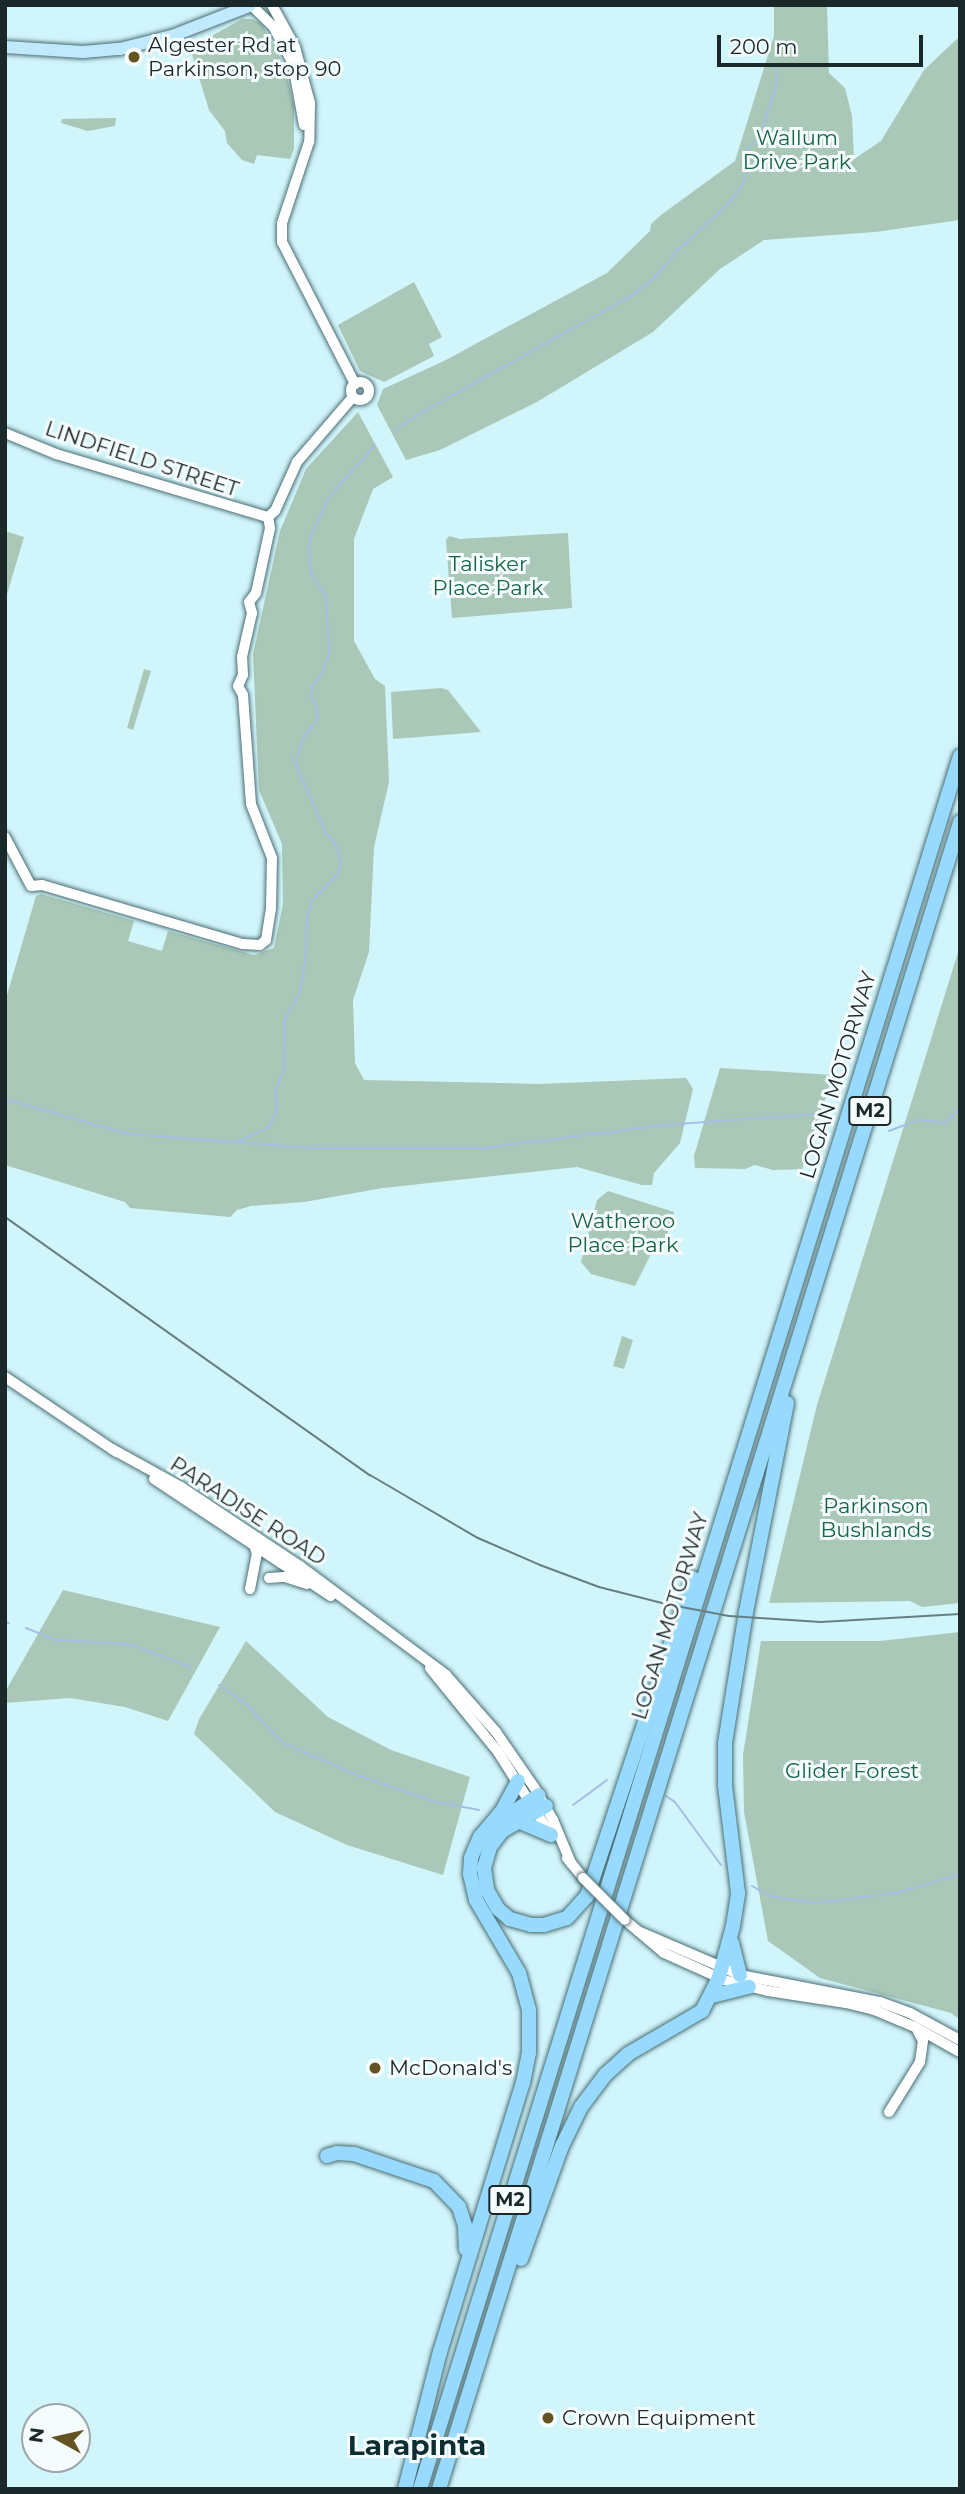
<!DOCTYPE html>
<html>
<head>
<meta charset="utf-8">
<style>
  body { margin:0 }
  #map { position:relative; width:965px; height:2494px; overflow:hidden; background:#d0f5fb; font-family:Montserrat,sans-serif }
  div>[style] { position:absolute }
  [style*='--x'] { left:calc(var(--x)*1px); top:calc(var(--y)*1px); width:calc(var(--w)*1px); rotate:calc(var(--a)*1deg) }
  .green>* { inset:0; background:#a9c8b7 }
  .stream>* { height:2px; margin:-1px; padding:0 1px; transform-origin:1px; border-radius:1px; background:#a4bfe4 }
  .roads { filter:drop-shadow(0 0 2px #4c6e73) drop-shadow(0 0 2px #4c6e73) }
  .minor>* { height:10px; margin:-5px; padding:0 5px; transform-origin:5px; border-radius:5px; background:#fff }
  .minor>.ring { margin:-5px; padding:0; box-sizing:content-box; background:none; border:10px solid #fff; border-radius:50% }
  .major>* { height:12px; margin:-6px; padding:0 6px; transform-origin:6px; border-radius:6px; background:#c1e9fe }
  .highway>* { height:14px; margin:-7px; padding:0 7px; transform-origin:7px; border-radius:7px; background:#97dafd }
  .rail>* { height:2px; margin:-1px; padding:0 1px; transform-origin:1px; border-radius:1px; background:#677f82 }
  .bridges { filter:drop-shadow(0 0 2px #4c6e73) drop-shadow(0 0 2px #4c6e73) }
  .minor-bridge>* { height:10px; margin:-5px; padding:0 5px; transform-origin:5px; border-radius:5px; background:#fff }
  .dots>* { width:19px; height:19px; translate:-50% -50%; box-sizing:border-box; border:4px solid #f5fcfd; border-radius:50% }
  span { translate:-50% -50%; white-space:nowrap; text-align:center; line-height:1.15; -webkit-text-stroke:6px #f5fcfd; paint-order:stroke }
  .shield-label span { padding:2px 5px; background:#f5fcfd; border:2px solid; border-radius:5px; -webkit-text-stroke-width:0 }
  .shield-label { font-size:19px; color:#1a282a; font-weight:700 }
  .poi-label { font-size:21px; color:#1a282a }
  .left { translate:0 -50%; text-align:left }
  .park-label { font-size:21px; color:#186545 }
  .street-label { font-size:21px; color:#1a282a }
  .district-label { font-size:28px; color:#0c2e33; font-weight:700 }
  .frame { position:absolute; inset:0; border:7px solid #1a282a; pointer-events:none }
  .north { position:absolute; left:21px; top:2403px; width:70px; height:70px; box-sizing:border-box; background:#f5fcfd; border:2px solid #9da7a9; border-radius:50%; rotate:278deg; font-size:19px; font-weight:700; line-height:28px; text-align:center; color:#1a282a }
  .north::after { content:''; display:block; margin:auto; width:24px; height:32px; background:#655422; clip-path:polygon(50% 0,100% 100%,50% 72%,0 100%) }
  .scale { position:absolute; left:717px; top:35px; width:206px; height:32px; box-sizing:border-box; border:4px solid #1a282a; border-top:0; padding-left:9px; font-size:21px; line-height:24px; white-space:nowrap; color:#1a282a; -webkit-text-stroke:5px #f5fcfd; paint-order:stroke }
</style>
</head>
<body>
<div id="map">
  <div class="green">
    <i style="clip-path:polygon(774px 5px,827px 5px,829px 73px,845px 88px,852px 116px,854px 159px,881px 141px,924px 70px,960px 36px,960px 220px,875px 232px,764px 240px,720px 269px,653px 332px,537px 402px,440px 450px,406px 460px,377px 405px,383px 389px,444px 361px,607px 273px,650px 231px,651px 224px,661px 215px,735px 161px,774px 36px)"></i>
    <i style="clip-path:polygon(242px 19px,252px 19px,262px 24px,285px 67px,294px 107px,294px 149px,290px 159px,257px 155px,254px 164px,242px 160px,227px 143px,225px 131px,209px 110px,190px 48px)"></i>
    <i style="clip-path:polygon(116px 118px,115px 126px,88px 131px,61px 123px,62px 119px)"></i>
    <i style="clip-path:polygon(414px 282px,442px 337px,429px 344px,434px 356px,384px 382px,360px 371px,338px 325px)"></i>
    <i style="clip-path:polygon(358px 412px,393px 477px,373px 489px,354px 539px,354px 641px,375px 679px,385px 686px,389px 782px,374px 847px,369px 952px,353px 1000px,355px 1063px,364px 1080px,538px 1084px,686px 1078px,693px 1089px,680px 1143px,654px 1173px,652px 1185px,642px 1185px,577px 1167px,383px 1188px,304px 1202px,251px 1206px,237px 1210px,230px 1217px,130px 1208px,125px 1202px,5px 1165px,5px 1002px,36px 896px,41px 894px,134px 921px,128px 941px,162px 951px,168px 931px,254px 955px,274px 948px,283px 904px,282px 844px,259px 790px,253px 654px,280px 531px,306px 469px)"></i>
    <i style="clip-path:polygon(5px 531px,24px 537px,5px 601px)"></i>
    <i style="clip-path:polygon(568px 533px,572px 608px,452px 618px,446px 540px,449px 536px,460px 539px)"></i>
    <i style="clip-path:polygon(144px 669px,151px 671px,133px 730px,127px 728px)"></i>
    <i style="clip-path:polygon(441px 688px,448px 690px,481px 732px,393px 739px,391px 692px)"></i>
    <i style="clip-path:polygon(960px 946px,960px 1603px,922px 1607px,910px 1601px,769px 1603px,817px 1405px)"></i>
    <i style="clip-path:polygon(720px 1068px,833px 1075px,802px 1169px,773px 1170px,755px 1165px,745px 1169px,695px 1168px,694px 1156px)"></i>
    <i style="clip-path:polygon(608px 1191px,674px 1212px,665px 1241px,658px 1240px,635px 1286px,591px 1274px,581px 1262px,597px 1200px)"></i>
    <i style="clip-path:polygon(622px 1336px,633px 1340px,624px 1369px,613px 1366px)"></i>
    <i style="clip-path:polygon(63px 1590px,220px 1627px,168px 1721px,125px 1707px,70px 1698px,5px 1703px,5px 1692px)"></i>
    <i style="clip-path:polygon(960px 1632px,960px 2020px,951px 2013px,820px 1978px,768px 1941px,744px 1812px,743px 1755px,761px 1641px,880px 1641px)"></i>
    <i style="clip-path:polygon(246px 1641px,328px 1717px,391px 1750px,470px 1777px,443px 1875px,347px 1845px,275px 1812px,194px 1734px,199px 1719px)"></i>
  </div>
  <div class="stream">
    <i style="--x:395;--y:430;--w:27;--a:-34"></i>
    <i style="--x:417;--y:415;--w:245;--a:-29.1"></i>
    <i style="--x:631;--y:296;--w:32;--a:-39"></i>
    <i style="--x:656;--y:276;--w:33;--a:-50"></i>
    <i style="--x:677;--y:251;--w:71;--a:-42.7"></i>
    <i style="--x:729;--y:203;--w:22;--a:-54"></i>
    <i style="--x:742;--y:185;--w:14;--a:-69"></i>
    <i style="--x:747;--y:172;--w:24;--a:-88"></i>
    <i style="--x:748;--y:148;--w:21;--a:-39"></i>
    <i style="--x:764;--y:135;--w:13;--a:-90"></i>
    <i style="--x:764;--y:122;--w:40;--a:-72"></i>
    <i style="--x:776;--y:84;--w:20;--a:-87"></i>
    <i style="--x:5;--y:1099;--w:128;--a:15.9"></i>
    <i style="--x:128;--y:1134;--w:189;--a:4.3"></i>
    <i style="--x:316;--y:1148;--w:167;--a:0"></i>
    <i style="--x:483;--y:1148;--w:182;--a:-7.2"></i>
    <i style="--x:664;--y:1125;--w:152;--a:-4.1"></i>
    <i style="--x:889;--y:1131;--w:31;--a:-21"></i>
    <i style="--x:918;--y:1120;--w:27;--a:6"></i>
    <i style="--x:945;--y:1123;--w:21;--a:-43"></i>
    <i style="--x:237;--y:1142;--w:33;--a:-25"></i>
    <i style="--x:267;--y:1128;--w:8;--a:-50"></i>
    <i style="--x:272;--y:1122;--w:14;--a:-69"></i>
    <i style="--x:277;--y:1109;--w:18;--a:-96"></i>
    <i style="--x:275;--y:1091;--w:24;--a:-68"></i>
    <i style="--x:284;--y:1069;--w:50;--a:-88.9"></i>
    <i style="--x:285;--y:1019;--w:34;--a:-62"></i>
    <i style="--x:301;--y:989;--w:27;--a:-82"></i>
    <i style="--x:305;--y:962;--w:44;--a:-87.4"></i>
    <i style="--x:307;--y:918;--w:19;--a:-74"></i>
    <i style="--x:312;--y:900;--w:35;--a:-45"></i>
    <i style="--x:337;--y:875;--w:13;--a:-72"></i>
    <i style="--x:341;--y:863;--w:21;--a:-107"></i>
    <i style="--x:335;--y:843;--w:13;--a:-132"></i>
    <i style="--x:326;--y:833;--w:77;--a:-113.9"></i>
    <i style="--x:295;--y:763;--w:28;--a:-71"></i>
    <i style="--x:304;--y:737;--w:19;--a:-51"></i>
    <i style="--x:316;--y:722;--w:13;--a:-81"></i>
    <i style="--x:318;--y:709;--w:11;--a:-124"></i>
    <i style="--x:312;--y:700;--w:13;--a:-90"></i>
    <i style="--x:312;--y:687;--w:15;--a:-53"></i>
    <i style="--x:321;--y:675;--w:22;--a:-68"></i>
    <i style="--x:329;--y:655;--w:59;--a:-92.9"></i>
    <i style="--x:326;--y:596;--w:27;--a:-124"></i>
    <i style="--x:311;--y:574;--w:24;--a:-95"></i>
    <i style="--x:309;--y:550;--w:12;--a:-85"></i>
    <i style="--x:310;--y:538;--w:45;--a:-65.1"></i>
    <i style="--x:329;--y:497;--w:68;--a:-48.6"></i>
    <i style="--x:5;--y:1622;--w:4;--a:14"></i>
    <i style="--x:26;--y:1628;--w:31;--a:22"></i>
    <i style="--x:55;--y:1640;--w:74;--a:3.1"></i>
    <i style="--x:129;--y:1644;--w:66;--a:20.4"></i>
    <i style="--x:219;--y:1685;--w:33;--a:35"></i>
    <i style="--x:246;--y:1704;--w:54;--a:46.5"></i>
    <i style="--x:283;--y:1743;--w:81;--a:23.4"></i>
    <i style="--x:357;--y:1775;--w:79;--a:19.1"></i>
    <i style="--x:432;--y:1801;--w:48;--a:10.8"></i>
    <i style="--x:666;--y:1796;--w:11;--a:34"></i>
    <i style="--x:675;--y:1802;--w:78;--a:53.9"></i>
    <i style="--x:573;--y:1805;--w:42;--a:-36.3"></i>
    <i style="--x:752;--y:1886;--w:20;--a:30"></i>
    <i style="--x:769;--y:1896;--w:47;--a:8.7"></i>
    <i style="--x:815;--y:1903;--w:83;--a:-7"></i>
    <i style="--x:897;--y:1893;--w:66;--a:-16.8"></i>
  </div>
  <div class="roads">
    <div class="minor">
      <i style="--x:272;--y:5;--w:48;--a:61.3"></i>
      <i style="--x:295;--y:47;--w:58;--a:75"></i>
      <i style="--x:310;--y:103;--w:39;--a:91"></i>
      <i style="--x:309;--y:142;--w:85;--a:108.4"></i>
      <i style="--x:282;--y:223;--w:19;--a:90"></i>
      <i style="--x:282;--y:242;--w:160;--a:62.8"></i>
      <i style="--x:253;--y:7;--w:28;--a:44"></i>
      <i style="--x:273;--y:26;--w:43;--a:62.2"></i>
      <i style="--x:293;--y:64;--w:62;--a:79.8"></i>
      <i class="ring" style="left:351px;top:382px;width:8px;height:8px"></i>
      <i style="--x:5;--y:433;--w:55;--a:22.4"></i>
      <i style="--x:56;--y:454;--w:221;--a:16.6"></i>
      <i style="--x:5;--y:837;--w:55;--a:62"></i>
      <i style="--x:31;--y:886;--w:11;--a:-5"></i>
      <i style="--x:42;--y:885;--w:209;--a:16.4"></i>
      <i style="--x:243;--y:944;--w:17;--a:3"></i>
      <i style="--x:260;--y:945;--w:8;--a:-40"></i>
      <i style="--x:266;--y:940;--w:32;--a:-81"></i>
      <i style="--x:271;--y:908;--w:50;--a:-88.9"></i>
      <i style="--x:272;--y:858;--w:58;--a:-111.3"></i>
      <i style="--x:251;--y:804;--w:109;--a:-94.2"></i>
      <i style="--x:243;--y:695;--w:10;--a:-119"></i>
      <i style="--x:238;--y:686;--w:12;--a:-66"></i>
      <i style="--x:243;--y:675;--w:18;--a:-93"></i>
      <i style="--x:242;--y:657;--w:45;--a:-77.2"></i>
      <i style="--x:252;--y:613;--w:11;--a:-105"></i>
      <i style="--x:249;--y:602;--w:11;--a:-52"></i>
      <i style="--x:256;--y:593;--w:66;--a:-77.8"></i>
      <i style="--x:270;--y:528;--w:11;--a:-100"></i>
      <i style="--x:268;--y:517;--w:9;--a:-41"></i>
      <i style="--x:275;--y:511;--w:54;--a:-65.8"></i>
      <i style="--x:297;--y:462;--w:86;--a:-49.3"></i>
      <i style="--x:5;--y:1377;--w:134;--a:34"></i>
      <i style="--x:112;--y:1449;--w:79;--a:28.8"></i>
      <i style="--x:181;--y:1487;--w:143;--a:33.6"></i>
      <i style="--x:300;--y:1566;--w:182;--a:36.7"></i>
      <i style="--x:446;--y:1675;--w:76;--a:48.7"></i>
      <i style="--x:496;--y:1732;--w:67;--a:55.4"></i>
      <i style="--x:534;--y:1787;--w:38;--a:60"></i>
      <i style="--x:553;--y:1820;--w:47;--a:67.3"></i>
      <i style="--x:154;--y:1479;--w:212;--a:33.5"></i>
      <i style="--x:269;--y:1578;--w:16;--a:-4"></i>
      <i style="--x:285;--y:1577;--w:23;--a:18"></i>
      <i style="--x:250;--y:1589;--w:36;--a:-79"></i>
      <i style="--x:257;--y:1554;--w:9;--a:-108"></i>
      <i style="--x:430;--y:1668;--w:108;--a:51"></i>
      <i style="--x:498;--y:1752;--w:97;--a:57.6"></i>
      <i style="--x:567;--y:1858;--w:26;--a:51"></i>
      <i style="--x:625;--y:1920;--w:51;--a:40.2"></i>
      <i style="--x:664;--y:1953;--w:66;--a:24.2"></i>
      <i style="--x:724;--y:1980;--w:45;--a:14"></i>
      <i style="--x:768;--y:1991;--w:79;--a:8.7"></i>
      <i style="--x:846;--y:2003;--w:29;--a:14"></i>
      <i style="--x:874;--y:2010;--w:44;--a:22.5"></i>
      <i style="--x:915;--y:2027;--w:51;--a:29.1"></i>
      <i style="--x:638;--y:1931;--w:111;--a:23.3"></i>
      <i style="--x:740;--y:1975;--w:143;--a:10.9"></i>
      <i style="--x:880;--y:2002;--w:32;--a:20"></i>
      <i style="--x:910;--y:2013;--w:57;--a:28.4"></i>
      <i style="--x:889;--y:2112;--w:59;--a:-58.2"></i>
      <i style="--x:920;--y:2062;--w:21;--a:-82"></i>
      <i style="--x:923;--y:2041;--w:13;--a:-117"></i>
    </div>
    <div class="major">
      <i style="--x:5;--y:47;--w:78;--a:3.7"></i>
      <i style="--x:83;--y:52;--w:37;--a:-5"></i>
      <i style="--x:120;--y:49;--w:54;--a:-14"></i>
      <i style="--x:172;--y:36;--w:83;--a:-21.3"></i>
    </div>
    <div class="highway">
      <i style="--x:546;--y:1806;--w:51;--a:150.4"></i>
      <i style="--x:502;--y:1831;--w:20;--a:127"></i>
      <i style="--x:490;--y:1847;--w:22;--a:106"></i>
      <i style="--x:484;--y:1868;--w:22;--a:82"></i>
      <i style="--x:487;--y:1890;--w:22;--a:60"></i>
      <i style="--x:498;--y:1909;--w:16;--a:40"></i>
      <i style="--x:510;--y:1919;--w:22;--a:16"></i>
      <i style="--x:531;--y:1925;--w:13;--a:0"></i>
      <i style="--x:544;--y:1925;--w:24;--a:-17"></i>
      <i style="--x:567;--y:1918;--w:30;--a:-48"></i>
      <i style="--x:587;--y:1896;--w:335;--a:-71.6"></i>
      <i style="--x:501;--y:1820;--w:45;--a:-33.3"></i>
      <i style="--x:518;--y:1821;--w:36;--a:23"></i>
      <i style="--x:732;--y:1943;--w:33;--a:76"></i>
      <i style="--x:712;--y:1996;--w:38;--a:-14"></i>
      <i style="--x:327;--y:2156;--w:10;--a:-17"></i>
      <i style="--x:337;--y:2153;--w:17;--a:3"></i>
      <i style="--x:354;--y:2154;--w:84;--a:18.6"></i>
      <i style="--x:434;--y:2181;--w:36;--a:46"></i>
      <i style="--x:459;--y:2207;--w:19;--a:72"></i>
      <i style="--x:465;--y:2225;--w:24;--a:88"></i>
      <i style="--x:521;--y:2259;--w:120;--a:-70.1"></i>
      <i style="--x:562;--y:2146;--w:43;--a:-64"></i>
      <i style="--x:581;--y:2107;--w:40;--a:-53"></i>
      <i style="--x:605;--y:2075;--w:31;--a:-42"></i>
      <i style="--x:628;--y:2054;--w:86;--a:-30.2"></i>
      <i style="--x:702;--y:2011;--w:38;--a:-63"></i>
      <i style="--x:719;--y:1977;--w:53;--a:-74.6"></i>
      <i style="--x:733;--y:1926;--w:33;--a:-81"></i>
      <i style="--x:738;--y:1893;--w:109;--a:-96.9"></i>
      <i style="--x:725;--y:1785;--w:42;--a:-90"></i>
      <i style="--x:725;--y:1743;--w:133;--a:-80.9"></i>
      <i style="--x:746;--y:1612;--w:213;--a:-78.9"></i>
      <i style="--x:405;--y:2489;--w:141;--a:-75.7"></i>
      <i style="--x:440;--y:2352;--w:282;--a:-72.9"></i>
      <i style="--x:523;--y:2083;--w:31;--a:-79"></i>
      <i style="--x:529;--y:2053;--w:43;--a:-90"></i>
      <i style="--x:529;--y:2010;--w:38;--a:-105"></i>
      <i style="--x:519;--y:1973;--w:85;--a:-120.5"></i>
      <i style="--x:476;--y:1900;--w:27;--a:-103"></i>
      <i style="--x:470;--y:1874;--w:16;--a:-86"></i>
      <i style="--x:471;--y:1858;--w:23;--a:-67"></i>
      <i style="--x:480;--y:1837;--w:34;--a:-50"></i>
      <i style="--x:502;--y:1811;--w:34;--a:-62"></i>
      <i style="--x:420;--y:2489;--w:1815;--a:-72.69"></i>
      <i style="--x:439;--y:2489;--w:1747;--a:-72.64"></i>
    </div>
  </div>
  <div class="rail">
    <i style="--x:5;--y:1217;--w:447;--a:35.3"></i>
    <i style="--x:370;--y:1475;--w:125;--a:30.3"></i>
    <i style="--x:478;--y:1538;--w:68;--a:23.5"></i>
    <i style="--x:540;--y:1565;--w:63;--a:20.4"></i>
    <i style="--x:599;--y:1587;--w:69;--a:14.2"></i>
    <i style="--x:666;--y:1604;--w:64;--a:10.8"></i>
    <i style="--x:729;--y:1616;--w:92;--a:3.7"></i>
    <i style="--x:821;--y:1622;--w:139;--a:-3.3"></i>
  </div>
  <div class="bridges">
    <div class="minor-bridge">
      <i style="--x:583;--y:1878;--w:59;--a:45"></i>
    </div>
  </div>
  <div class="dots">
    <i style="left:134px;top:57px;background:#655422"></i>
    <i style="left:375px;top:2068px;background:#655422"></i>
    <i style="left:548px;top:2418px;background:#655422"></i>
  </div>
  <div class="shield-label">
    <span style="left:870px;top:1111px">M2</span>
    <span style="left:510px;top:2200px">M2</span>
  </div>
  <div class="poi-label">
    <span class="left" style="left:148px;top:57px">Algester Rd at<br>Parkinson, stop 90</span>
    <span class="left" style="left:389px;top:2068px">McDonald's</span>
    <span class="left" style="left:562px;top:2418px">Crown Equipment</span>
  </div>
  <div class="park-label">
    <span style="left:797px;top:150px">Wallum<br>Drive Park</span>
    <span style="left:488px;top:576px">Talisker<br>Place Park</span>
    <span style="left:623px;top:1233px">Watheroo<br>Place Park</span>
    <span style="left:876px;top:1518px">Parkinson<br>Bushlands</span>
    <span style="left:852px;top:1771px">Glider Forest</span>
  </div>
  <div class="street-label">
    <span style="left:142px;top:459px;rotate:18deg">LINDFIELD STREET</span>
    <span style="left:838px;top:1075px;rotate:-73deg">LOGAN MOTORWAY</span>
    <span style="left:248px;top:1511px;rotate:33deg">PARADISE ROAD</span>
    <span style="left:670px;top:1616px;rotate:-73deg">LOGAN MOTORWAY</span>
  </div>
  <div class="district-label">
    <span style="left:417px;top:2445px">Larapinta</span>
  </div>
  <div class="frame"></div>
  <div class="north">N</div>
  <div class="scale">200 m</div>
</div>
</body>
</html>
